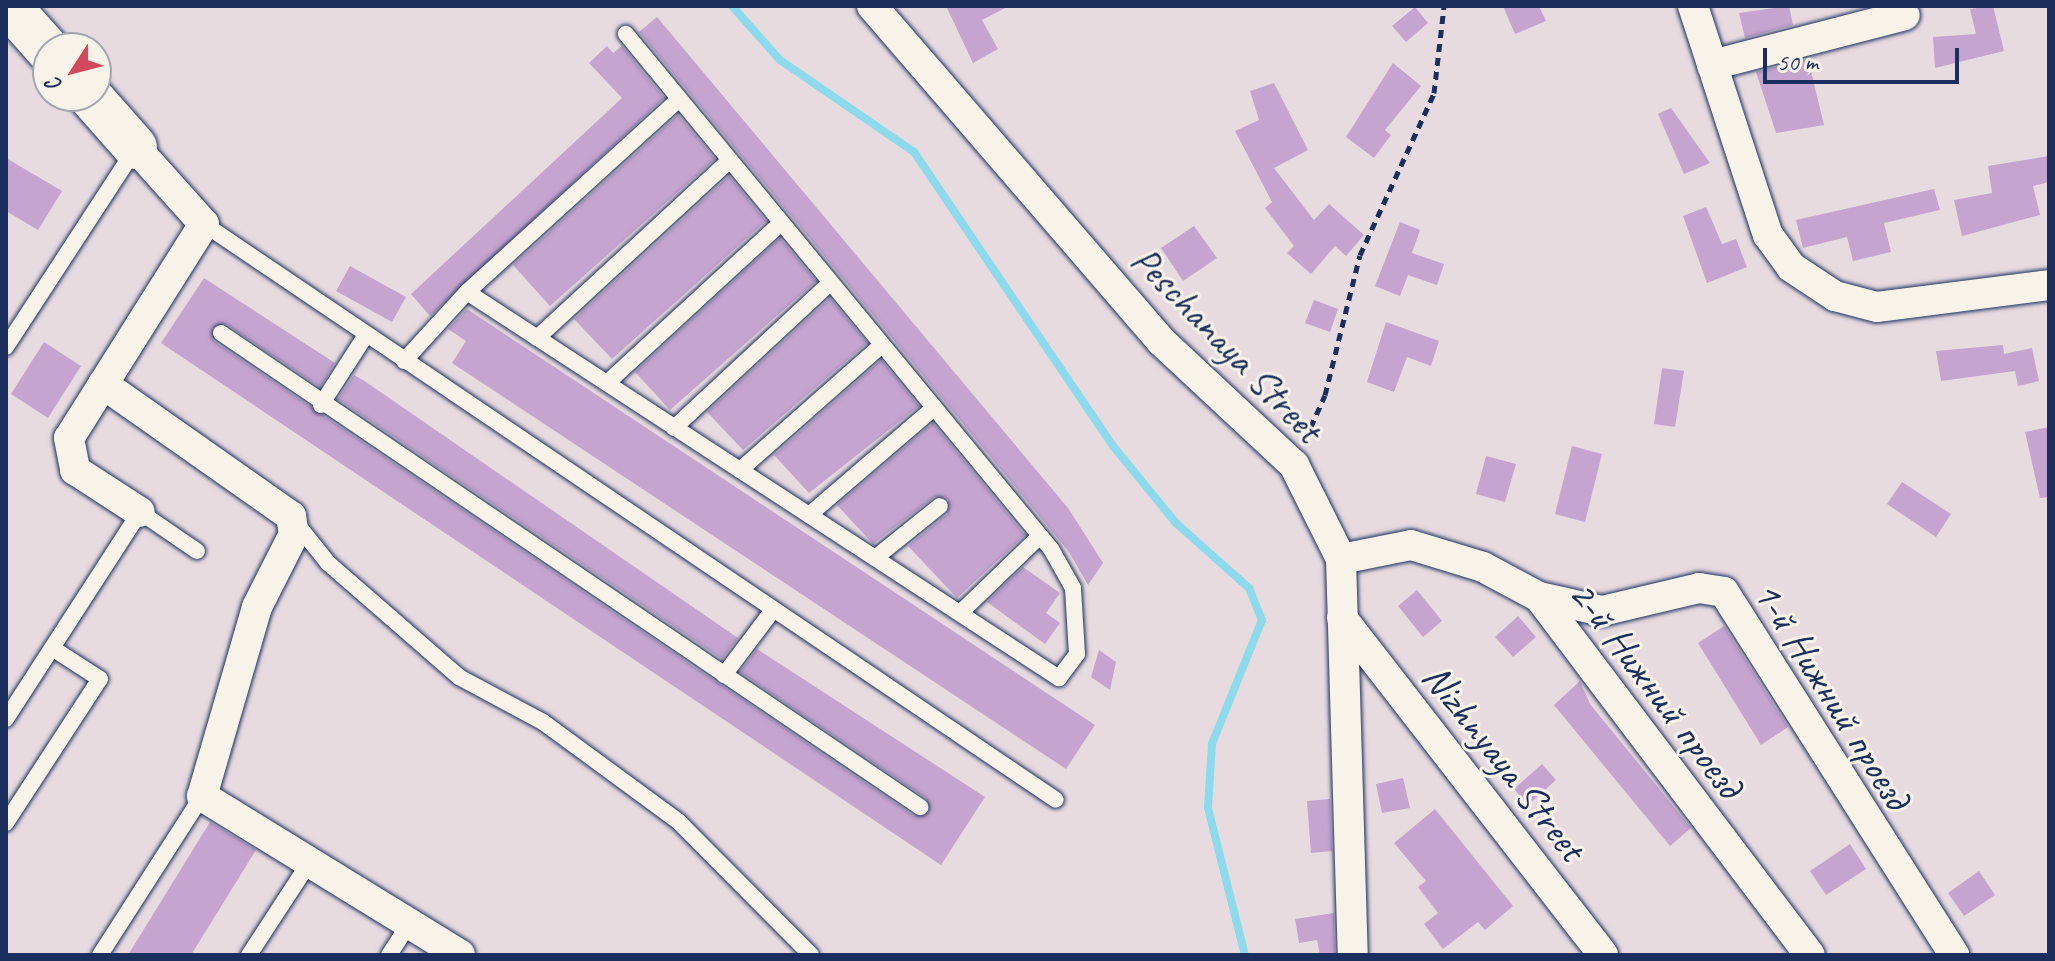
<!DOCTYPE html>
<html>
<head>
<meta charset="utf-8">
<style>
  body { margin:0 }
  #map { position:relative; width:2055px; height:961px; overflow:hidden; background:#e8dbe0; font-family:Caveat,sans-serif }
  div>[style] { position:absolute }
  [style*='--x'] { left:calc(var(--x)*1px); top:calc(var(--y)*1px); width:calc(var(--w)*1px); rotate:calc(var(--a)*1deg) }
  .stream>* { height:8px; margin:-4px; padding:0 4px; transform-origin:4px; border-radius:4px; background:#8cdaeb }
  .building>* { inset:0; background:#c5a4cf }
  .path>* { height:5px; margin-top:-2.5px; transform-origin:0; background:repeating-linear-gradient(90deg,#1b2f5e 0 8px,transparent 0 14px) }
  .roads { filter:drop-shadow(0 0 2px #1b2f5e) drop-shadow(0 0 2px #1b2f5e) }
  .lane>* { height:16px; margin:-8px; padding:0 8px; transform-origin:8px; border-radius:8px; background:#f7f3e8 }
  .street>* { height:30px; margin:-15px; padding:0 15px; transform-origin:15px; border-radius:15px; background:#f7f3e8 }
  .secondary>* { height:44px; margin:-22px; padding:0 22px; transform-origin:22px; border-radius:22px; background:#f7f3e8 }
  span { translate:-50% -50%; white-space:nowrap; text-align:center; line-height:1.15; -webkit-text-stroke:6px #f7f3e8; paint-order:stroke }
  .street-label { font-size:40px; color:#1b2f5e }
  .frame { position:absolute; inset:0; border:8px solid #1b2f5e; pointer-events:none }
  .north { position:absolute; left:32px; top:32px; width:80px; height:80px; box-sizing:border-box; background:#f7f3e8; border:2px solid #9fa5b1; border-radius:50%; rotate:234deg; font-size:22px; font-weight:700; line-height:32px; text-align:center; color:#1b2f5e }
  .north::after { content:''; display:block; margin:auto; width:28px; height:36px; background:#d1495b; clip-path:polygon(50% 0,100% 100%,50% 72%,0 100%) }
  .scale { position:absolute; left:1763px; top:48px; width:196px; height:36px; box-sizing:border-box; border:4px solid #1b2f5e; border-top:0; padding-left:10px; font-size:24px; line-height:28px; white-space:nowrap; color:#1b2f5e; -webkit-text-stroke:6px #f7f3e8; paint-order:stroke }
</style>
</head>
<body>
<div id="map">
  <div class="stream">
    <i style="--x:732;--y:6;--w:72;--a:48.4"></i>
    <i style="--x:780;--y:60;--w:163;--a:34.5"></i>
    <i style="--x:914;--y:152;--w:355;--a:55.9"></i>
    <i style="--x:1113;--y:446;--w:99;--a:50.7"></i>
    <i style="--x:1176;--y:523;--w:98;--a:41.7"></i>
    <i style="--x:1249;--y:588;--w:35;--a:68"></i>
    <i style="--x:1262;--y:620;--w:134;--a:112"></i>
    <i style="--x:1212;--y:744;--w:64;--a:93.6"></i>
    <i style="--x:1208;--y:808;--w:152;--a:75.9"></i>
  </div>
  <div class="building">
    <i style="clip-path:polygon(946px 6px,1009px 6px,982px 20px,998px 49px,973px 63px)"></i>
    <i style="clip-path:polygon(1503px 6px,1539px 6px,1546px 21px,1515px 34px)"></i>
    <i style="clip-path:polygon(1789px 6px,1793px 25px,1745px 38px,1739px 13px)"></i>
    <i style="clip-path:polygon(1993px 6px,2004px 51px,1935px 68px,1933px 37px,1976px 34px,1970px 9px)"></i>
    <i style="clip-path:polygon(1415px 7px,1428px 23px,1406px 42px,1392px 26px)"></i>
    <i style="clip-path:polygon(657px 17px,1068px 508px,1103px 563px,1088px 585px,1069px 552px,639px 32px)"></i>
    <i style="clip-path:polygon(607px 46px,613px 53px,622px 46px,664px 98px,430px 316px,411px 294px,622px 98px,589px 63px)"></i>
    <i style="clip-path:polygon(1808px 59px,1824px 125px,1776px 133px,1756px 72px)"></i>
    <i style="clip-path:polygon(1393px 63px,1421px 86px,1385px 130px,1391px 135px,1374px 158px,1346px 137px)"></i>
    <i style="clip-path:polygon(1274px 83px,1308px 150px,1274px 168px,1314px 220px,1329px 204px,1364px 235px,1346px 256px,1335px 246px,1311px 274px,1287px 253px,1294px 246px,1265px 208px,1272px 202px,1235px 131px,1259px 120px,1250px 91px)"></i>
    <i style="clip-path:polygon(1671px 108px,1710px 163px,1684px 174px,1658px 114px)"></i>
    <i style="clip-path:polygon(678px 115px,715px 159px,550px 306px,513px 265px)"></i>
    <i style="clip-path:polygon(2049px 156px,2049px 182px,2033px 186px,2040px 215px,1962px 236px,1954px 200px,1992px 193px,1988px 166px)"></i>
    <i style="clip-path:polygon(6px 158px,62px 191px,38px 230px,6px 211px)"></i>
    <i style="clip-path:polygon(729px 176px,766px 221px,612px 359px,574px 319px)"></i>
    <i style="clip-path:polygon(1934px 189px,1940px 210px,1884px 223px,1891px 252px,1853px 261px,1847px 237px,1803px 248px,1796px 220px)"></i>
    <i style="clip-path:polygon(1706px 207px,1722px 244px,1736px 239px,1747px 267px,1707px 283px,1683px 216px)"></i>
    <i style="clip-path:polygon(1400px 222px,1420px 230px,1412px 253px,1444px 264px,1437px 285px,1408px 275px,1400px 296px,1375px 286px)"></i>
    <i style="clip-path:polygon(1194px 226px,1217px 258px,1183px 281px,1161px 248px)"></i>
    <i style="clip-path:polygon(780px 238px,816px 281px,670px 410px,635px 372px)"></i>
    <i style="clip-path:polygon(350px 266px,406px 297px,392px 322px,336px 291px)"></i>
    <i style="clip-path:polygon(204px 278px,335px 363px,320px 387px,226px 324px,212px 328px,215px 342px,914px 816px,929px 812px,926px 798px,740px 672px,757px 649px,985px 797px,941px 865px,161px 343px)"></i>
    <i style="clip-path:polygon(830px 298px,867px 343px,743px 450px,707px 412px)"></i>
    <i style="clip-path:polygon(1314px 300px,1338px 309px,1330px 332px,1305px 323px)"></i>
    <i style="clip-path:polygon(467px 309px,1095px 725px,1066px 769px,452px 363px,466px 341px,448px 329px)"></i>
    <i style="clip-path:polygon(1386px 322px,1439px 341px,1431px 366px,1407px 357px,1394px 392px,1367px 382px)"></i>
    <i style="clip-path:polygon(44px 342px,81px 366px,48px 418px,11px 394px)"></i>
    <i style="clip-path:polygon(2003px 345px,2004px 354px,2032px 348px,2039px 381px,2018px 386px,2015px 371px,1941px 381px,1936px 351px)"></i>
    <i style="clip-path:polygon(881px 360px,919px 406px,809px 493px,774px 455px)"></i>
    <i style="clip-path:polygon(1662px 368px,1684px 371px,1675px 427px,1654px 424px)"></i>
    <i style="clip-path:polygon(354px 375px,363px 380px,738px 638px,722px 659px,338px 399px)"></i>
    <i style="clip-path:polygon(933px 423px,1025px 535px,957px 598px,908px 546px,947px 514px,948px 499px,934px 497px,873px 544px,837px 505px)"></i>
    <i style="clip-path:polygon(2049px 427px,2049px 497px,2040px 498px,2025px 432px)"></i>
    <i style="clip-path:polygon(1572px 446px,1602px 454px,1585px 522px,1555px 514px)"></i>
    <i style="clip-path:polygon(1486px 456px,1516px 464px,1505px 502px,1476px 494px)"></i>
    <i style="clip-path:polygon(1902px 482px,1951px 514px,1936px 537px,1887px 504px)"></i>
    <i style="clip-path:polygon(1023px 567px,1060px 593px,1046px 613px,1060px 623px,1045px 644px,987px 602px)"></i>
    <i style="clip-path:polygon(1417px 590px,1442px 621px,1423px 637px,1398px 606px)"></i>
    <i style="clip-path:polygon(1518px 616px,1536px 637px,1513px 657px,1495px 637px)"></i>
    <i style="clip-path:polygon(1724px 626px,1788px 727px,1761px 745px,1698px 643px)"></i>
    <i style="clip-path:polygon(1099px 650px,1116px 662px,1110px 690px,1091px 677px)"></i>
    <i style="clip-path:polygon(1580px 681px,1590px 704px,1691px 828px,1670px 846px,1554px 705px)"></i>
    <i style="clip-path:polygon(1542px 764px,1556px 780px,1528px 805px,1514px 789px)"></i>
    <i style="clip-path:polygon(1403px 778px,1410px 808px,1382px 813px,1376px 784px)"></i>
    <i style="clip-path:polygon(1330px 799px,1332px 851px,1311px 853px,1307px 801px)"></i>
    <i style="clip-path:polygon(1435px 809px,1513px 906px,1485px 930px,1478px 922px,1443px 949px,1424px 924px,1438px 913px,1418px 887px,1426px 881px,1394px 843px)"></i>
    <i style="clip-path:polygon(210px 822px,256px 850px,191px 955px,128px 955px)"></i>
    <i style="clip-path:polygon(1850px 844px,1866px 869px,1826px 895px,1810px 871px)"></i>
    <i style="clip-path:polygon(1979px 871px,1995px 895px,1964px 916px,1948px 893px)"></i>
    <i style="clip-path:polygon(1334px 913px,1335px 955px,1320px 955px,1317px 940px,1299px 943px,1295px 919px)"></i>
  </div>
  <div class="path">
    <i style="--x:1305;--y:440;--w:49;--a:-66"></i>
    <i style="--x:1325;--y:395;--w:144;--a:-76"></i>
    <i style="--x:1360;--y:255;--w:178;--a:-65.4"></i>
    <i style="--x:1434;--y:93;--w:88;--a:-83.4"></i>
  </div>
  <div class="roads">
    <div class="lane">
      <i style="--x:204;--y:224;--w:1028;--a:34.06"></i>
      <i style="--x:467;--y:292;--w:707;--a:33.11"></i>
      <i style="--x:1059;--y:678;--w:30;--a:-53"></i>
      <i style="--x:1077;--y:654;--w:66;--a:-93.5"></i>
      <i style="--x:1073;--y:588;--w:45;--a:-119.4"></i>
      <i style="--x:1051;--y:549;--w:668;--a:-129.53"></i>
      <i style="--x:221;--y:333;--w:845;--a:34.14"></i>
      <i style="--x:537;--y:338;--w:261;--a:-42.7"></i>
      <i style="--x:6;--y:347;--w:236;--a:-56.9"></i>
      <i style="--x:404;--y:361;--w:93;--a:-47.6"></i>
      <i style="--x:467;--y:292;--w:287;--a:-42.3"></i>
      <i style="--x:607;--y:383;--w:236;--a:-42.6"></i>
      <i style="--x:321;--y:405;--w:83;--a:-57.3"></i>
      <i style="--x:674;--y:428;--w:213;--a:-42.9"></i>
      <i style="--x:740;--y:470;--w:189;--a:-41.4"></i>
      <i style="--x:809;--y:515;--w:165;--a:-40.6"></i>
      <i style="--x:296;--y:523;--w:51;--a:51.3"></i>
      <i style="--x:328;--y:563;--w:174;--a:41"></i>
      <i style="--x:459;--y:677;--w:95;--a:28.2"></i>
      <i style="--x:543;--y:722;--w:169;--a:36.3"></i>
      <i style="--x:679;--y:822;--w:187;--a:45.2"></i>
      <i style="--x:875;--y:558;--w:83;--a:-38.7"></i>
      <i style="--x:960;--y:613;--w:111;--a:-43.9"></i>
      <i style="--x:724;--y:675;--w:81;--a:-53"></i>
      <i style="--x:6;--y:719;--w:247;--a:-57.1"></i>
      <i style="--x:140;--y:512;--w:69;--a:34.4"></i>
      <i style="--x:6;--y:823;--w:172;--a:-56.9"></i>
      <i style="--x:100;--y:679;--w:57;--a:-147.1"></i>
      <i style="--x:100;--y:955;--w:189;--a:-57.3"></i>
      <i style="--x:249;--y:955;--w:110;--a:-56.9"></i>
      <i style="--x:389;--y:955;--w:37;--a:-57"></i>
    </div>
    <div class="street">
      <i style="--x:872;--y:6;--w:442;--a:49.2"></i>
      <i style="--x:1161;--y:341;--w:182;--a:43"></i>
      <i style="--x:1294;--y:465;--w:105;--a:63.4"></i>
      <i style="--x:1341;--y:559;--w:396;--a:88.3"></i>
      <i style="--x:1693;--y:6;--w:241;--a:71.9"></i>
      <i style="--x:1768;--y:235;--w:39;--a:54"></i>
      <i style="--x:1791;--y:267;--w:53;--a:33.4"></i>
      <i style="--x:1835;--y:296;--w:43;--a:14.7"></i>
      <i style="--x:1877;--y:307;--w:173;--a:-7.3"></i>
      <i style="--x:1712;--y:65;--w:199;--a:-14.5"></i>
      <i style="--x:135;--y:147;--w:103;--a:48.1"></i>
      <i style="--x:204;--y:224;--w:253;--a:122.2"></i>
      <i style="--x:69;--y:438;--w:33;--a:79"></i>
      <i style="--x:75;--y:470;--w:77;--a:32.9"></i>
      <i style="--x:103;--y:384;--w:230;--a:35.1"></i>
      <i style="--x:291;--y:516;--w:18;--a:81"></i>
      <i style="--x:294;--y:534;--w:82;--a:116.9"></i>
      <i style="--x:257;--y:607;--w:197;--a:106.2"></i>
      <i style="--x:202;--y:796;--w:303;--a:31.6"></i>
      <i style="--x:1341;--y:559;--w:71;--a:-11.3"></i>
      <i style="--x:1411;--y:545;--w:75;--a:17"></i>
      <i style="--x:1483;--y:567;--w:64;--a:28.2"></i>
      <i style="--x:1539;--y:597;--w:449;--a:52.9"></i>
      <i style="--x:1539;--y:597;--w:65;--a:12.5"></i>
      <i style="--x:1602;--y:611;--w:100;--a:-13.3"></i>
      <i style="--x:1699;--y:588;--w:25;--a:9"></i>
      <i style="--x:1724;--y:592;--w:430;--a:57.6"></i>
      <i style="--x:1342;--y:618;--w:426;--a:52.2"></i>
    </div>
    <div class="secondary">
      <i style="--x:9;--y:6;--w:59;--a:48.4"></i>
      <i style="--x:90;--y:96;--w:68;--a:48.6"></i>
    </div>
  </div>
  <div class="street-label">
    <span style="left:1227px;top:344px;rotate:46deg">Peschanaya Street</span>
    <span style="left:1656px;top:689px;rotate:53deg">2-й Нижний проезд</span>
    <span style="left:1832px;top:695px;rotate:58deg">1-й Нижний проезд</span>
    <span style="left:1504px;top:762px;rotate:52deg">Nizhnyaya Street</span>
  </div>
  <div class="frame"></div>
  <div class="north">С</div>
  <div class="scale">50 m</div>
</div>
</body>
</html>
